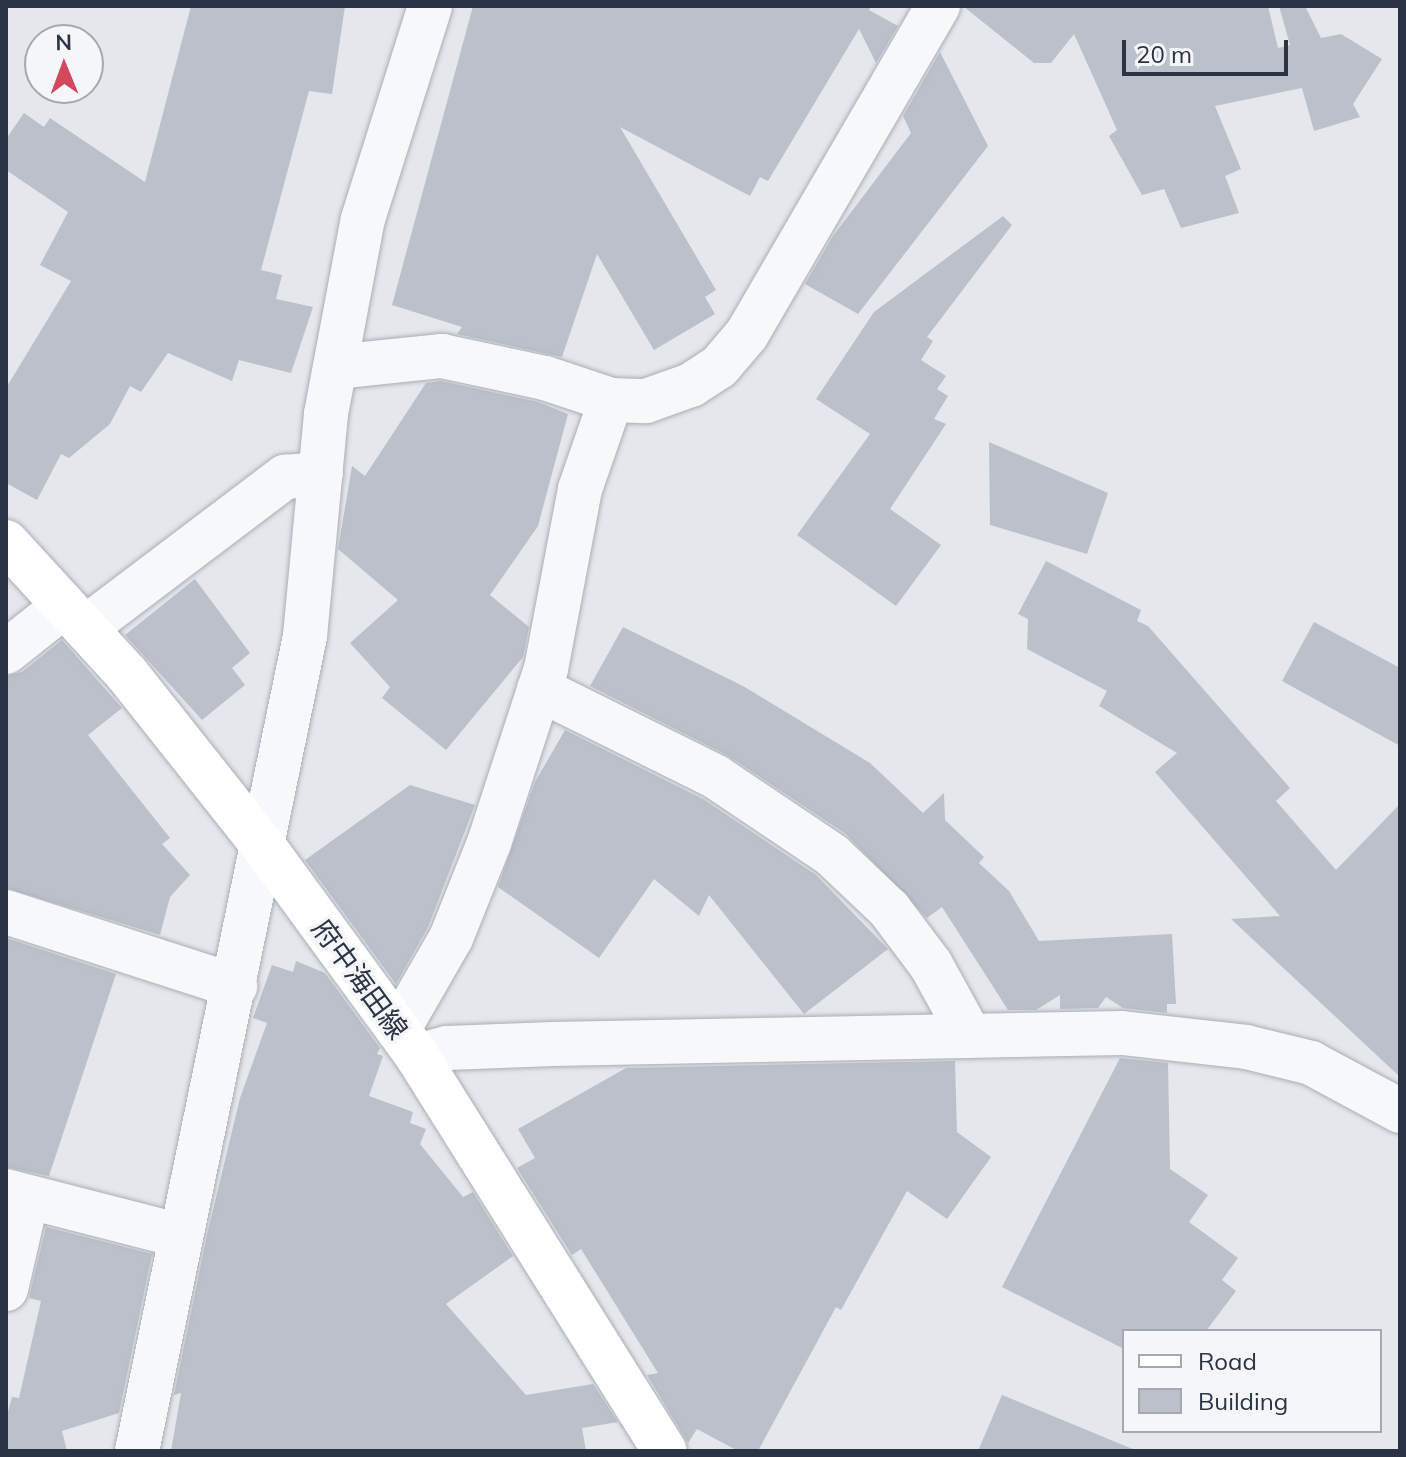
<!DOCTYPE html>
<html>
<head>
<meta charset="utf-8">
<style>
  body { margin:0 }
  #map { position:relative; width:1406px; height:1457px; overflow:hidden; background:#e4e7ec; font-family:Mulish,"Noto Sans JP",sans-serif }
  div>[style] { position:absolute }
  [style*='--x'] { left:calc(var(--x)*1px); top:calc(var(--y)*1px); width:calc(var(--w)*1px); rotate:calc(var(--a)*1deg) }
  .building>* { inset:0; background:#bbc0ca }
  .roads { filter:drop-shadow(0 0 2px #a9aeb7) drop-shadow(0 0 2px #a9aeb7) }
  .minor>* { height:44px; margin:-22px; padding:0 22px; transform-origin:22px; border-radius:22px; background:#f7f8fa }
  .major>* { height:44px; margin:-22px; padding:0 22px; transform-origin:22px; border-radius:22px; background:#fff }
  span { translate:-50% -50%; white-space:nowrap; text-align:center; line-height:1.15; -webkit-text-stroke:7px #f4f6f9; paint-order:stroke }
  .street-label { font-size:28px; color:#2b3445 }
  .frame { position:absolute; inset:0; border:8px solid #2b3445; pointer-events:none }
  .legend { position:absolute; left:1122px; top:1329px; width:260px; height:104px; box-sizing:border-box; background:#f4f6f9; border:2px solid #a4a8b1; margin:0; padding:10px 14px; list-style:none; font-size:24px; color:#2b3445 }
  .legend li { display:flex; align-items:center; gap:16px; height:40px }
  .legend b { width:40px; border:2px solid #a4a8b1 }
  .north { position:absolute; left:24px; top:24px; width:80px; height:80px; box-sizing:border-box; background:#f4f6f9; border:2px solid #a4a8b1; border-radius:50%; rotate:359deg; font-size:22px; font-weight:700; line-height:32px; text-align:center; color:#2b3445 }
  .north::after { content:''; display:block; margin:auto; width:28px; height:36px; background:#d1495b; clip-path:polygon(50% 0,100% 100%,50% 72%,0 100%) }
  .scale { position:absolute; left:1122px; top:40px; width:166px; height:36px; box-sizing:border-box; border:4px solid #2b3445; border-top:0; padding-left:10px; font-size:24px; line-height:28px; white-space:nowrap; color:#2b3445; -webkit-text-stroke:6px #f4f6f9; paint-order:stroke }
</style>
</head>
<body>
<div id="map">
  <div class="building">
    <i style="clip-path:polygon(191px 6px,345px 6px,332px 94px,309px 91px,261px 270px,282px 275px,276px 299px,313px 307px,291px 373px,239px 360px,232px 381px,168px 353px,141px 392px,130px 386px,110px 424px,69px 458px,61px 454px,37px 500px,6px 483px,6px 388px,71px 281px,40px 265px,68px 212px,6px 170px,6px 139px,24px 113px,44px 127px,50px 118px,145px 182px)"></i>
    <i style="clip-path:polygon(473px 6px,871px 6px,869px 10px,898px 26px,876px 63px,859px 29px,768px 181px,760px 177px,750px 196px,620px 127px,716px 290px,705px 297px,715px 314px,654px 350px,597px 254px,562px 357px,457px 334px,462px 327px,392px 305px)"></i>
    <i style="clip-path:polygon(963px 6px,1268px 6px,1278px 48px,1290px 45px,1279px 6px,1305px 6px,1321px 38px,1341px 34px,1382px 59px,1353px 104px,1360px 117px,1314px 131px,1302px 88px,1215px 106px,1241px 169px,1225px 176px,1239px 213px,1181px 228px,1164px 189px,1142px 195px,1109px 136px,1117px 130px,1074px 34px,1051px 63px,1034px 63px)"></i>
    <i style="clip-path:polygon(940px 52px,988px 146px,858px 314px,805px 284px,833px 236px,911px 133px,903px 116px)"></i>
    <i style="clip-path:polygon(1003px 216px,1012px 225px,927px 337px,933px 341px,921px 360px,946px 376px,937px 389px,948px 396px,934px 419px,946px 424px,890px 509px,941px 545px,896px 606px,797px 535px,870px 434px,816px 399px,874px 312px)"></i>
    <i style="clip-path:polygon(441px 381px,538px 402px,568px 414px,538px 526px,490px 595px,529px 627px,523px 657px,446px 750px,382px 698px,390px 687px,350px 643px,398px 600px,338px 549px,352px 466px,365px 476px,426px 383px)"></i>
    <i style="clip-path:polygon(989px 442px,1108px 493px,1087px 554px,990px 525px)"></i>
    <i style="clip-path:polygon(1046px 561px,1141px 610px,1137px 621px,1148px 626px,1290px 788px,1276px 801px,1336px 870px,1400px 804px,1400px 1077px,1231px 919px,1280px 916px,1155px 772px,1177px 753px,1099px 706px,1107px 691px,1027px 649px,1028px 619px,1018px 614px)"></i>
    <i style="clip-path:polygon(195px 579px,250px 653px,232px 668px,245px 685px,202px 720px,125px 635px)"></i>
    <i style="clip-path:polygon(1314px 622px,1400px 668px,1400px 746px,1282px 681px)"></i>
    <i style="clip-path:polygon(623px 627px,743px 686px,870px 763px,923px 813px,944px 793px,945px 820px,984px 857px,979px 863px,1009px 891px,1039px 941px,1172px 934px,1176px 1004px,1167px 1004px,1167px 1013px,1123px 1008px,1106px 997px,1098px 1008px,1060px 1009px,1060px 995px,1036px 1010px,1008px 1010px,942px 907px,927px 918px,846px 834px,727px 755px,590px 686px)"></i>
    <i style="clip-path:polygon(62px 640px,122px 708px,88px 735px,170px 838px,162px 844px,190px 875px,170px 897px,160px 935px,6px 888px,6px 676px,22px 672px)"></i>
    <i style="clip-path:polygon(565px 730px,703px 799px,816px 875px,888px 949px,804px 1014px,709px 895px,699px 916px,654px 879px,599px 958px,498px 887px,535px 782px)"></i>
    <i style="clip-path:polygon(410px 785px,475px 805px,428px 927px,396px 984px,305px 860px)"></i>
    <i style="clip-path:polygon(6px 938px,116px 974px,49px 1176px,6px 1167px)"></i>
    <i style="clip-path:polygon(296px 961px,325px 973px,380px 1048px,377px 1054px,383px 1056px,369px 1096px,413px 1112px,410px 1123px,426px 1129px,420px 1144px,463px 1197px,473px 1192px,513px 1256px,446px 1304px,526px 1395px,593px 1384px,618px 1422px,582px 1428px,586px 1451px,171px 1451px,181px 1393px,174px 1395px,207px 1235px,240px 1098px,267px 1023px,253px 1018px,272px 965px,293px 972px)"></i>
    <i style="clip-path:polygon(1120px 1058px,1168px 1063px,1170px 1169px,1208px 1195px,1189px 1222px,1238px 1258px,1222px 1280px,1236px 1291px,1206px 1331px,1124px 1331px,1124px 1349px,1002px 1287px)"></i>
    <i style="clip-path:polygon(955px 1061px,957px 1132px,991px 1157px,947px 1219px,907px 1191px,841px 1310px,836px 1307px,758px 1451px,738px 1451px,697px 1429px,688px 1443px,647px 1375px,658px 1373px,581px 1249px,572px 1255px,517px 1168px,535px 1158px,518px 1129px,626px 1068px)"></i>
    <i style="clip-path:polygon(46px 1227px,152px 1254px,119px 1413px,62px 1431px,67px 1451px,6px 1451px,6px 1419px,12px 1397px,19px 1398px,41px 1301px,29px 1298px)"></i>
    <i style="clip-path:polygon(1002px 1395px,1135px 1450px,1134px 1451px,978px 1451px)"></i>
  </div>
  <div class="roads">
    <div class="minor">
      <i style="--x:335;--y:367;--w:108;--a:-5.9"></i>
      <i style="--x:442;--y:356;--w:105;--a:12.1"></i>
      <i style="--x:545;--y:378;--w:70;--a:18.4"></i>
      <i style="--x:85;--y:628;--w:251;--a:-37.1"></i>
      <i style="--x:285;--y:477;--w:36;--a:-5"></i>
      <i style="--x:6;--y:652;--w:74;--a:-38.4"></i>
      <i style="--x:539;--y:689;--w:198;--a:26.4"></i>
      <i style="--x:716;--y:777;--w:140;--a:33.9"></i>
      <i style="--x:832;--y:855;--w:79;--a:43.5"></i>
      <i style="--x:889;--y:909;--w:70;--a:53.1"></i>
      <i style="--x:931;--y:965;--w:81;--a:61.2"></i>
      <i style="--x:6;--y:912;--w:241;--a:17.9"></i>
      <i style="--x:398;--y:1030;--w:106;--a:-60.1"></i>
      <i style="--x:451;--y:938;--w:102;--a:-68.2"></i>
      <i style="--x:489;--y:843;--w:183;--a:-71.9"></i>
      <i style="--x:546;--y:669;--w:183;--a:-79.3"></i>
      <i style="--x:580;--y:489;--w:94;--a:-70.8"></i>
      <i style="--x:611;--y:400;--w:35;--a:2"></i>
      <i style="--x:646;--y:401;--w:48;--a:-19.6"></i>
      <i style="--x:691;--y:385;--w:33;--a:-33"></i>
      <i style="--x:719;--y:367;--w:43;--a:-49.7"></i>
      <i style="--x:747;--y:334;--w:380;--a:-59.8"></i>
      <i style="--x:417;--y:1056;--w:31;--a:-15"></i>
      <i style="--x:447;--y:1048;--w:106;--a:-2.2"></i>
      <i style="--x:553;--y:1044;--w:569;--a:-1.11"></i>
      <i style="--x:1122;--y:1033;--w:125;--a:6.4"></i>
      <i style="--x:1246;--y:1047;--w:67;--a:13.8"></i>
      <i style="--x:1311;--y:1063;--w:101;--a:28.3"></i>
      <i style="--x:6;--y:1191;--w:181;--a:14.4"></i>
      <i style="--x:6;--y:1289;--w:93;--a:-77"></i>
      <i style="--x:137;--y:1451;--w:832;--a:-78.35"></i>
      <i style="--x:305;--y:636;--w:223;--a:-84.6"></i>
      <i style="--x:326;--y:414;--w:198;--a:-79.3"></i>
      <i style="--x:363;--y:219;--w:223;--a:-72.5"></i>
    </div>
    <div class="major">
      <i style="--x:6;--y:542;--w:179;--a:47.5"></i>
      <i style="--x:127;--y:674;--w:222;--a:51.6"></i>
      <i style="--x:265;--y:848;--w:258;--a:53.8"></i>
      <i style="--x:417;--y:1056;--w:466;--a:57.9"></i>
    </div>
  </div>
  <div class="street-label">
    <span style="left:360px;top:979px;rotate:54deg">府中海田線</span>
  </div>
  <div class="frame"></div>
  <ul class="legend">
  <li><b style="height:10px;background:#fff"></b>Road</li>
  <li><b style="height:22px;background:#bbc0ca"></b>Building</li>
  </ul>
  <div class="north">N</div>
  <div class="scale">20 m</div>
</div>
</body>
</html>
